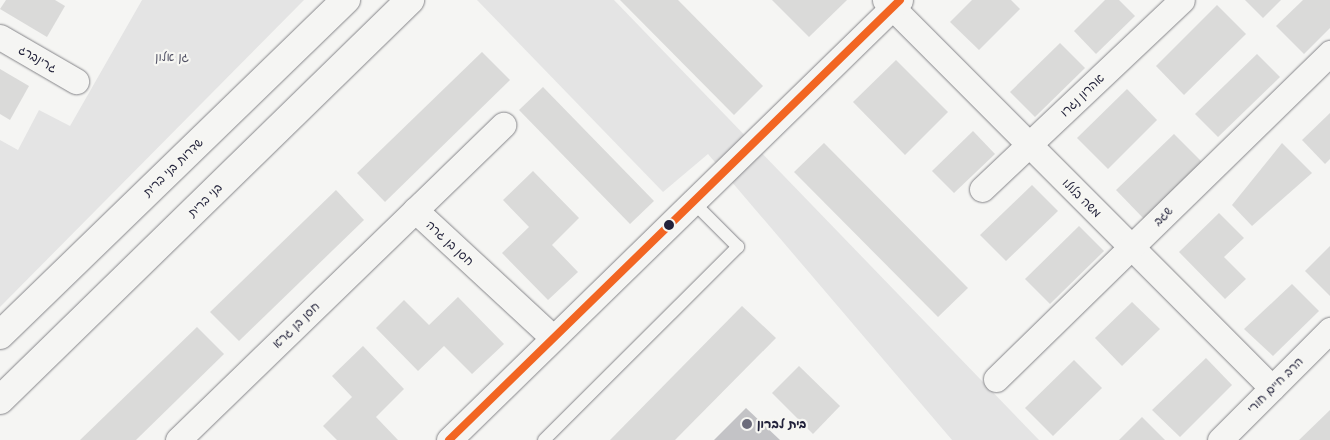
<!DOCTYPE html>
<html>
<head>
<meta charset="utf-8">
<style>
  body { margin:0 }
  #map { position:relative; width:1330px; height:440px; overflow:hidden; background:#f5f5f3; font-family:"Playpen Sans","Playpen Sans Hebrew",sans-serif }
  div>[style] { position:absolute }
  [style*='--x'] { left:calc(var(--x)*1px); top:calc(var(--y)*1px); width:calc(var(--w)*1px); rotate:calc(var(--a)*1deg) }
  .green>* { inset:0; background:#e4e4e4 }
  .water>* { inset:0; background:#c3c3c6 }
  .building>* { inset:0; background:#dadad9 }
  .roads { filter:drop-shadow(0 0 1px #858589) drop-shadow(0 0 1px #858589) }
  .service>* { height:12px; margin:-6px; padding:0 6px; transform-origin:6px; border-radius:6px; background:#f5f5f3 }
  .minor>* { height:25px; margin:-12.5px; padding:0 12.5px; transform-origin:12.5px; border-radius:12.5px; background:#f5f5f3 }
  .secondary>* { height:28px; margin:-14px; padding:0 14px; transform-origin:14px; border-radius:14px; background:#f5f5f3 }
  .bus-1>* { height:8px; margin:-4px; padding:0 4px; transform-origin:4px; border-radius:4px; background:#f26522 }
  .dots>* { width:14px; height:14px; translate:-50% -50%; box-sizing:border-box; border:2px solid #f6f6f2; border-radius:50% }
  span { translate:-50% -50%; white-space:nowrap; text-align:center; line-height:1.15; -webkit-text-stroke:4.5px #f6f6f2; paint-order:stroke }
  .park-label { font-size:12px; color:#4f4f62 }
  .street-label { font-size:12px; color:#22223b }
  .poi-label { font-size:12px; color:#22223b; font-weight:700 }
  .left { translate:0 -50%; text-align:left }
</style>
</head>
<body>
<div id="map">
  <div class="green">
    <i style="clip-path:polygon(142px 0,304px 0,0 307px,0 140px,18px 150px,39px 110px,70px 126px)"></i>
    <i style="clip-path:polygon(477px 0,614px 0,1039px 440px,952px 440px,708px 154px,663px 192px)"></i>
  </div>
  <div class="water">
    <i style="clip-path:polygon(746px 408px,780px 440px,714px 440px)"></i>
  </div>
  <div class="building">
    <i style="clip-path:polygon(6px 0,55px 0,65px 6px,47px 37px,0 9px)"></i>
    <i style="clip-path:polygon(620px 0,678px 0,763px 86px,734px 115px)"></i>
    <i style="clip-path:polygon(772px 0,847px 0,809px 37px)"></i>
    <i style="clip-path:polygon(972px 0,1011px 0,1020px 9px,979px 50px,950px 22px)"></i>
    <i style="clip-path:polygon(1105px 0,1119px 0,1135px 16px,1096px 54px,1074px 31px)"></i>
    <i style="clip-path:polygon(1245px 0,1281px 0,1263px 18px)"></i>
    <i style="clip-path:polygon(1303px 0,1330px 0,1330px 28px,1304px 54px,1276px 26px)"></i>
    <i style="clip-path:polygon(1217px 5px,1246px 34px,1184px 95px,1156px 66px)"></i>
    <i style="clip-path:polygon(1060px 43px,1085px 68px,1035px 117px,1010px 92px)"></i>
    <i style="clip-path:polygon(482px 52px,510px 80px,385px 202px,357px 173px)"></i>
    <i style="clip-path:polygon(1257px 54px,1280px 77px,1218px 137px,1195px 114px)"></i>
    <i style="clip-path:polygon(896px 60px,948px 112px,905px 155px,853px 102px)"></i>
    <i style="clip-path:polygon(0 69px,29px 86px,10px 120px,0 114px)"></i>
    <i style="clip-path:polygon(543px 87px,654px 201px,630px 224px,519px 110px)"></i>
    <i style="clip-path:polygon(1127px 89px,1157px 120px,1108px 169px,1077px 138px)"></i>
    <i style="clip-path:polygon(1330px 113px,1330px 159px,1325px 164px,1302px 140px)"></i>
    <i style="clip-path:polygon(973px 131px,995px 154px,954px 193px,932px 171px)"></i>
    <i style="clip-path:polygon(1174px 134px,1203px 163px,1145px 220px,1116px 190px)"></i>
    <i style="clip-path:polygon(824px 143px,968px 288px,938px 317px,794px 172px)"></i>
    <i style="clip-path:polygon(1282px 143px,1312px 173px,1252px 226px,1232px 205px)"></i>
    <i style="clip-path:polygon(533px 171px,579px 218px,552px 245px,578px 272px,548px 300px,502px 253px,529px 227px,503px 200px)"></i>
    <i style="clip-path:polygon(1032px 185px,1058px 211px,1006px 261px,980px 235px)"></i>
    <i style="clip-path:polygon(336px 190px,364px 220px,239px 341px,210px 312px)"></i>
    <i style="clip-path:polygon(1219px 213px,1244px 238px,1224px 257px,1246px 279px,1225px 299px,1179px 252px)"></i>
    <i style="clip-path:polygon(1079px 226px,1104px 251px,1050px 304px,1025px 279px)"></i>
    <i style="clip-path:polygon(1330px 246px,1330px 296px,1305px 271px)"></i>
    <i style="clip-path:polygon(1292px 284px,1319px 311px,1273px 356px,1244px 329px)"></i>
    <i style="clip-path:polygon(458px 297px,504px 344px,472px 374px,444px 346px,418px 371px,376px 328px,404px 300px,429px 325px)"></i>
    <i style="clip-path:polygon(1132px 302px,1160px 329px,1122px 366px,1095px 338px)"></i>
    <i style="clip-path:polygon(742px 306px,776px 338px,675px 440px,610px 440px)"></i>
    <i style="clip-path:polygon(197px 327px,224px 354px,136px 440px,80px 440px)"></i>
    <i style="clip-path:polygon(363px 346px,404px 389px,376px 417px,398px 440px,337px 440px,323px 426px,352px 397px,332px 376px)"></i>
    <i style="clip-path:polygon(1206px 358px,1232px 385px,1180px 437px,1152px 410px)"></i>
    <i style="clip-path:polygon(1074px 360px,1102px 388px,1053px 436px,1025px 408px)"></i>
    <i style="clip-path:polygon(799px 366px,840px 406px,813px 434px,772px 393px)"></i>
    <i style="clip-path:polygon(1330px 410px,1330px 440px,1299px 440px)"></i>
    <i style="clip-path:polygon(1142px 417px,1165px 440px,1119px 440px)"></i>
  </div>
  <div class="roads">
    <div class="service">
      <i style="--x:544;--y:440;--w:274;--a:-44.9"></i>
      <i style="--x:738;--y:247;--w:64;--a:-135"></i>
    </div>
    <div class="minor">
      <i style="--x:885;--y:0;--w:548;--a:45.07"></i>
      <i style="--x:0;--y:37;--w:88;--a:30.1"></i>
      <i style="--x:982;--y:189;--w:275;--a:-43.4"></i>
      <i style="--x:415;--y:210;--w:188;--a:42.8"></i>
      <i style="--x:996;--y:379;--w:467;--a:-44.3"></i>
      <i style="--x:178;--y:440;--w:453;--a:-44.1"></i>
      <i style="--x:449;--y:440;--w:630;--a:-44.29"></i>
      <i style="--x:1220;--y:440;--w:156;--a:-45"></i>
    </div>
    <div class="secondary">
      <i style="--x:0;--y:335;--w:482;--a:-44.1"></i>
      <i style="--x:0;--y:400;--w:573;--a:-44.29"></i>
    </div>
  </div>
  <div class="bus-1">
    <i style="--x:449;--y:440;--w:630;--a:-44.29"></i>
  </div>
  <div class="dots">
    <i style="left:669px;top:225px;background:#22223b"></i>
    <i style="left:747px;top:424px;background:#6c6c7b"></i>
  </div>
  <div class="park-label">
    <span style="left:172px;top:57px">גן אלון</span>
  </div>
  <div class="street-label">
    <span style="left:38px;top:59px;rotate:30deg">גרינברג</span>
    <span style="left:1082px;top:95px;rotate:-44deg">אהרון נגרו</span>
    <span style="left:173px;top:167px;rotate:-44deg">שדרות בני ברית</span>
    <span style="left:1082px;top:198px;rotate:45deg">משה בלולו</span>
    <span style="left:205px;top:200px;rotate:-44deg">בני ברית</span>
    <span style="left:1163px;top:216px;rotate:-44deg">שגב</span>
    <span style="left:450px;top:243px;rotate:43deg">חסן בן גרה</span>
    <span style="left:296px;top:325px;rotate:-44deg">חסן בן גרא</span>
    <span style="left:1275px;top:385px;rotate:-45deg">הרב חיים חורי</span>
  </div>
  <div class="poi-label">
    <span class="left" style="left:757px;top:424px">בית לברון</span>
  </div>
</div>
</body>
</html>
